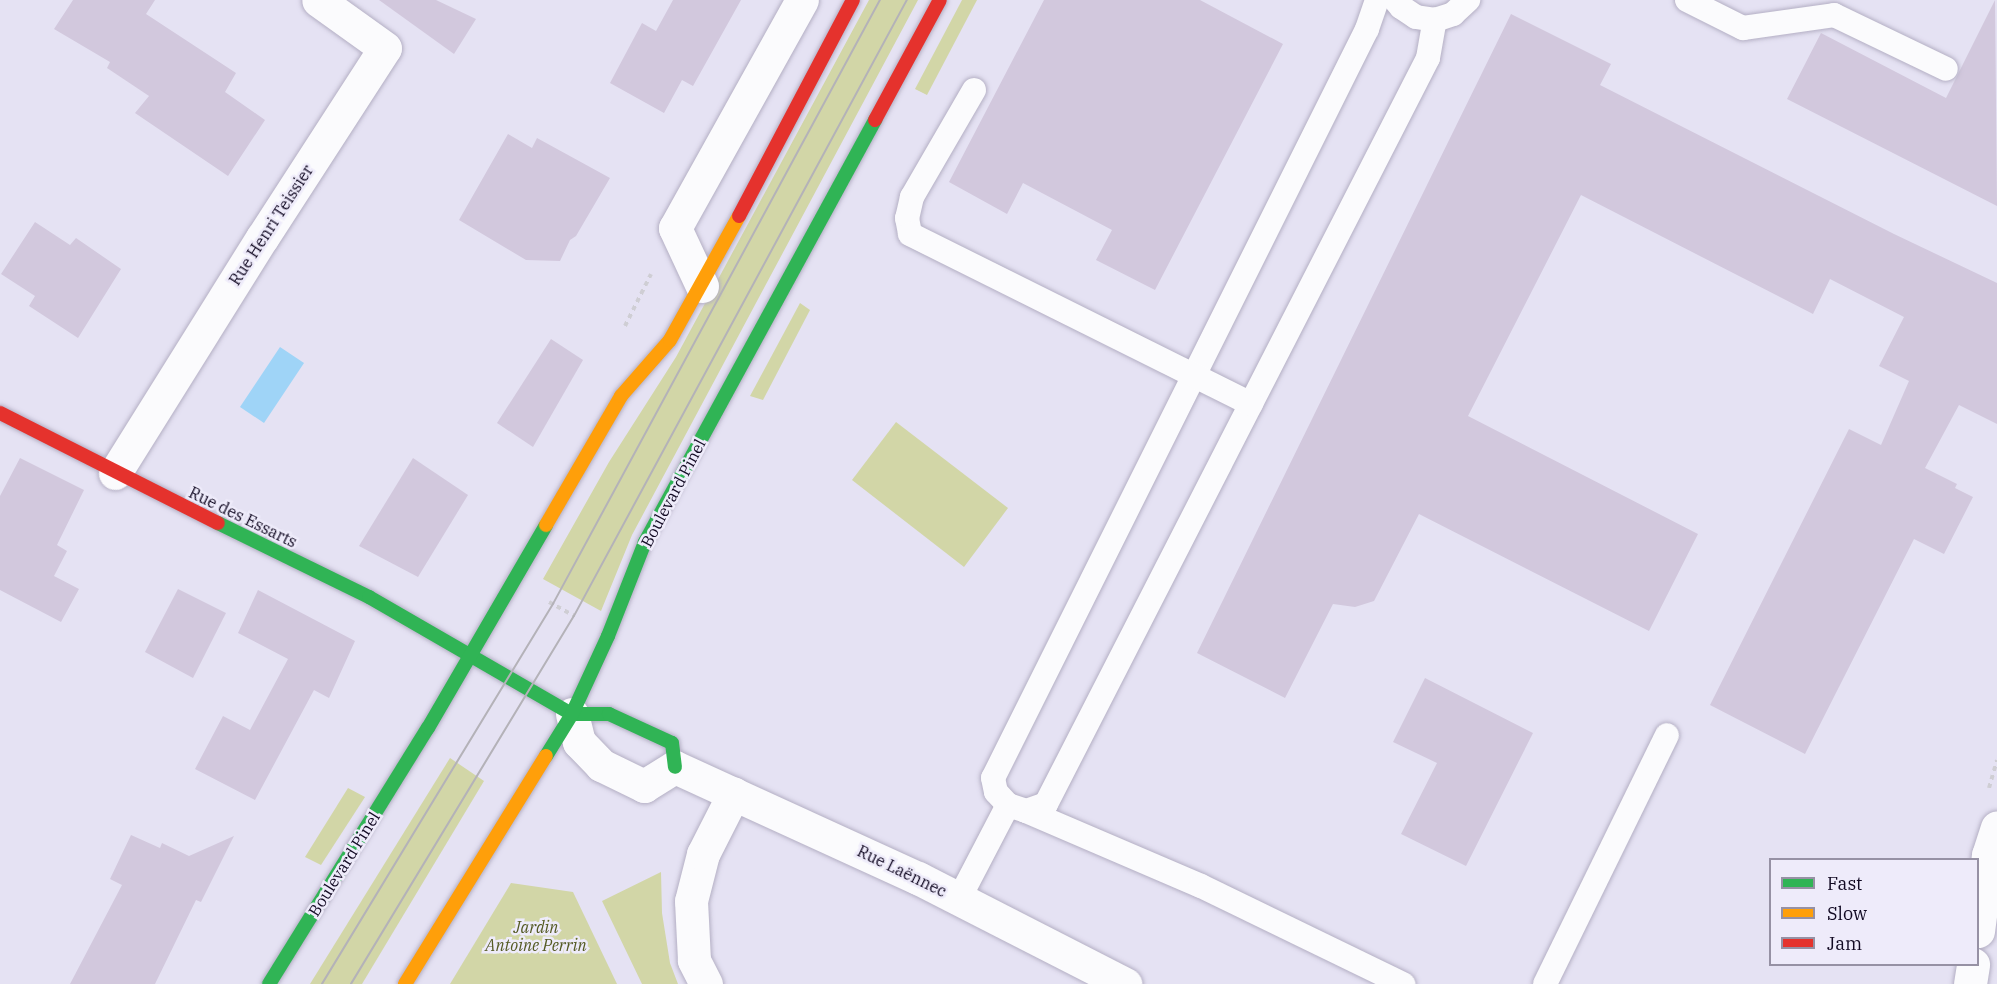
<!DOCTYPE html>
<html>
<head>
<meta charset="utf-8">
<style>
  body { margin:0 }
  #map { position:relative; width:1997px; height:984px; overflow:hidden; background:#e5e2f3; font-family:"IBM Plex Serif",serif }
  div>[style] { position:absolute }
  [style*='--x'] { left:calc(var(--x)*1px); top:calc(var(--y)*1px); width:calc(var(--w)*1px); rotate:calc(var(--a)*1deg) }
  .green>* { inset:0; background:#d2d6a7 }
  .water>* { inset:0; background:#9fd4f7 }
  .building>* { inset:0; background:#d2c8dd }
  .path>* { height:4px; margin-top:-2px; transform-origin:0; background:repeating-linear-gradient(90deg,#cfced4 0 4.5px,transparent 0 9px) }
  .roads { filter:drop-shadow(0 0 2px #b4afc4) drop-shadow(0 0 2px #b4afc4) }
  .lane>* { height:24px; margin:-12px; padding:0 12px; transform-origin:12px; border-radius:12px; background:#fbfbfd }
  .street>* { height:33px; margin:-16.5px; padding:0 16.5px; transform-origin:16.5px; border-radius:16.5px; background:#fbfbfd }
  .fast>* { height:14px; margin:-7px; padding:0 7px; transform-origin:7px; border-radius:7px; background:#30b455 }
  .slow>* { height:14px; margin:-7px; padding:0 7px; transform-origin:7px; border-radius:7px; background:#ff9f0a }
  .jam>* { height:14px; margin:-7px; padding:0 7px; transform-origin:7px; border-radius:7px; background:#e5322d }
  .tram>* { height:1.5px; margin:-0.75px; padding:0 0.75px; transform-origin:0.75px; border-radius:0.75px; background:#b4b2b8 }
  span { translate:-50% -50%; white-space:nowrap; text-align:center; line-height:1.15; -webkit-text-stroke:5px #eeebfa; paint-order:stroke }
  .street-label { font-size:16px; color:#120a23 }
  .park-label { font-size:16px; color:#545a23; font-style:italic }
  .legend { position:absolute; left:1769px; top:858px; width:210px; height:108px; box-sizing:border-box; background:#eeebfa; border:2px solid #9691a4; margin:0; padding:8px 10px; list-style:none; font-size:18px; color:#120a23 }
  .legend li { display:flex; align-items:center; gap:12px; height:30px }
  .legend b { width:30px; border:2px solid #9691a4 }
</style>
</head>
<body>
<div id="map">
  <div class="green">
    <i style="clip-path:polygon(869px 0,918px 0,632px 535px,601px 611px,543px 579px,609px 462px,676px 357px)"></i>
    <i style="clip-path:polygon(962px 0,977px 0,927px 95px,915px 89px)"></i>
    <i style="clip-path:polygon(800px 303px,810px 310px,763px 400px,750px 396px)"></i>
    <i style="clip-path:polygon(896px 422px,1008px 508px,964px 567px,852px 480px)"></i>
    <i style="clip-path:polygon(450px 758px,484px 781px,362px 984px,310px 984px)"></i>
    <i style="clip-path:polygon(348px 788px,365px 797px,321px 865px,305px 857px)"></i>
    <i style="clip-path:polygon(661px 872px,662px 913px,670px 963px,678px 984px,642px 984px,602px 901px)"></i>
    <i style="clip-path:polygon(511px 883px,573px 892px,617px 984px,450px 984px)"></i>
  </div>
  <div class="water">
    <i style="clip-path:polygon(280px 347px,304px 363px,264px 423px,240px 407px)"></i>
  </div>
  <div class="building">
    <i style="clip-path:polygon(73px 0,155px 0,146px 14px,236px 73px,225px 92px,265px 120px,228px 176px,135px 113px,149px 96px,107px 68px,110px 62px,54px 29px)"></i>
    <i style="clip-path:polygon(379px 0,436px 0,476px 19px,454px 54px)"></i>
    <i style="clip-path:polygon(673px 0,741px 0,693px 86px,682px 80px,664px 113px,610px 83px,642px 23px,656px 31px)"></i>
    <i style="clip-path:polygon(1044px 0,1200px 0,1283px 44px,1155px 290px,1096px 260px,1112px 230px,1023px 183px,1007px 214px,949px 182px)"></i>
    <i style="clip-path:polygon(1995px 0,1997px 206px,1787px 99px,1821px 33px,1946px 98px)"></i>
    <i style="clip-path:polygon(1511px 14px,1611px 64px,1600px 85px,1894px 234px,1997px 283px,1997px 424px,1959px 405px,1925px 468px,1957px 484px,1955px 488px,1973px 497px,1944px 554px,1914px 539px,1805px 754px,1710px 705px,1849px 429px,1881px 445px,1909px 381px,1879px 366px,1904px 317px,1830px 279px,1813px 314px,1581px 195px,1468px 416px,1698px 534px,1649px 631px,1419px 514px,1374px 601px,1355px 607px,1333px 604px,1285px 698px,1197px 653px)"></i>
    <i style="clip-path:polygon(508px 134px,532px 148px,537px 138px,610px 178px,576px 236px,570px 240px,560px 261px,526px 260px,459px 220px)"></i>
    <i style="clip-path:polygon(35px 222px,70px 245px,76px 238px,121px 269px,78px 338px,29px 306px,35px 296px,1px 274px)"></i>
    <i style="clip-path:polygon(551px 339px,583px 360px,533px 447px,497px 423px)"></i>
    <i style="clip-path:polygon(20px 458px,84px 490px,57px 545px,67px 551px,54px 576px,79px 589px,61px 622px,0 590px,0 496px)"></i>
    <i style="clip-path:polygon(413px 458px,468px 495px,418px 577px,359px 546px)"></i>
    <i style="clip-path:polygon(178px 589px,226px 613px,193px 678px,145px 652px)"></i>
    <i style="clip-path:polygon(258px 590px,355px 641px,329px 698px,314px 690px,255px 800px,195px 769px,223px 716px,250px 730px,288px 659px,238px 633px)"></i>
    <i style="clip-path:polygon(1425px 678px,1533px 733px,1466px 866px,1401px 834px,1437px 763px,1393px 742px)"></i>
    <i style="clip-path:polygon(131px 835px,160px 848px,162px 843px,189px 856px,234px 836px,201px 902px,196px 900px,155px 984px,70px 984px,122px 885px,110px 879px)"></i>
  </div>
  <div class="path">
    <i style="--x:625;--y:326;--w:58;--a:-63.4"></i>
    <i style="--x:549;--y:602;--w:29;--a:29"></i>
    <i style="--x:1989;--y:788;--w:29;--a:-74"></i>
  </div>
  <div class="roads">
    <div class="lane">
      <i style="--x:1377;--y:0;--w:31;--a:109"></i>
      <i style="--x:1367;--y:29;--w:837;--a:116.53"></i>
      <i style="--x:993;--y:778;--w:14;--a:78"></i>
      <i style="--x:996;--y:792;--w:18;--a:47"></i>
      <i style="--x:1008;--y:805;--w:19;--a:18"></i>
      <i style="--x:1026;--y:811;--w:21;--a:-19"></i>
      <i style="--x:1046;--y:804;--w:838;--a:-62.88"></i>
      <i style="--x:1428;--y:58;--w:39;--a:-80"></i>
      <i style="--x:1395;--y:0;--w:9;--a:49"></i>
      <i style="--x:1401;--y:7;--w:18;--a:34"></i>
      <i style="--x:1416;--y:17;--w:19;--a:9"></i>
      <i style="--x:1435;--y:20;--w:19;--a:-18"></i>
      <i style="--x:1453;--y:14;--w:21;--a:-43"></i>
      <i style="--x:1687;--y:0;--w:63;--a:26.6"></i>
      <i style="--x:1743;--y:28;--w:92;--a:-8.1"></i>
      <i style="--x:1834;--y:15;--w:124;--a:25.7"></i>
      <i style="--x:974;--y:90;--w:124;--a:120.1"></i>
      <i style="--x:912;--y:197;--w:22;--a:103"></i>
      <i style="--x:907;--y:218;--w:16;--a:79"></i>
      <i style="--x:910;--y:234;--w:381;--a:26.5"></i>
      <i style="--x:1026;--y:811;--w:190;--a:23.2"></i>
      <i style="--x:1201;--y:886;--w:225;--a:25.9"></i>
      <i style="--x:959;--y:899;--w:106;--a:-62.5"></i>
      <i style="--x:1545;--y:984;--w:277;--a:-63.9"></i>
    </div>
    <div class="street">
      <i style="--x:702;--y:286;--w:64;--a:-115"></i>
      <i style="--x:675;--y:228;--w:261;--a:-60.9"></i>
      <i style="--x:115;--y:473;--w:277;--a:-58"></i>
      <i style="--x:262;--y:238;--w:226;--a:-57.1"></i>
      <i style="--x:385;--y:48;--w:82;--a:-144.4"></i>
      <i style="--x:572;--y:714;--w:29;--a:76"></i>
      <i style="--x:579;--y:742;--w:32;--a:46"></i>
      <i style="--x:601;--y:765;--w:48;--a:26"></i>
      <i style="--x:644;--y:786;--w:36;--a:-32"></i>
      <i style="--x:675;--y:767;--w:267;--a:24.6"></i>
      <i style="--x:918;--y:878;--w:233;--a:27.1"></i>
      <i style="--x:1978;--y:931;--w:77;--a:-82.5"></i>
      <i style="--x:1988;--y:855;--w:29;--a:-72"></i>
      <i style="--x:706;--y:984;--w:27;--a:-117"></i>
      <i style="--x:694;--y:960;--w:59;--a:-92.9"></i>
      <i style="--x:691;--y:901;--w:49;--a:-75.7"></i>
      <i style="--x:703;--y:854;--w:68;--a:-63.1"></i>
      <i style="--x:1970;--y:984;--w:20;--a:-81"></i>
    </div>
    <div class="fast">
      <i style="--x:218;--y:523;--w:168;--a:26.1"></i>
      <i style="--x:369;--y:597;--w:234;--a:30"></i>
      <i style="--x:572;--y:714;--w:37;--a:0"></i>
      <i style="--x:609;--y:714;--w:69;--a:24.7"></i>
      <i style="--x:672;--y:743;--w:24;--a:83"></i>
      <i style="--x:546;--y:756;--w:49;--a:-58.2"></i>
      <i style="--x:572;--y:714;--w:86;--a:-65.2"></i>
      <i style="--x:608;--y:636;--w:101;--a:-68.5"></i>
      <i style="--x:645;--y:542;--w:481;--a:-61.4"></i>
      <i style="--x:269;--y:984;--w:301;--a:-58.2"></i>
      <i style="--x:428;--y:728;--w:235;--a:-59.8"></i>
    </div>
    <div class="slow">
      <i style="--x:546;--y:525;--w:149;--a:-59.8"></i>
      <i style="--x:621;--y:396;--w:74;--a:-48.8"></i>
      <i style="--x:670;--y:340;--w:142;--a:-60.9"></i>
      <i style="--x:405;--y:984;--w:268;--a:-58.3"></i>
    </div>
    <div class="jam">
      <i style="--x:875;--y:120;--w:136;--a:-61.6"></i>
      <i style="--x:739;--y:216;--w:244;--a:-62.2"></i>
      <i style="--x:0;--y:413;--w:244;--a:26.8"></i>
    </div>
  </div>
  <div class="tram">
    <i style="--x:322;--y:984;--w:445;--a:-58.7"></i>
    <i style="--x:553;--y:604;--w:687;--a:-61.57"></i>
    <i style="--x:351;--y:984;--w:430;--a:-58.8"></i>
    <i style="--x:574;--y:616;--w:700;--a:-61.61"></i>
  </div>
  <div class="street-label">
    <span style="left:271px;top:225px;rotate:-57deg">Rue Henri Teissier</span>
    <span style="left:673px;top:493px;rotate:-62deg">Boulevard Pinel</span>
    <span style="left:243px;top:517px;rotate:26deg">Rue des Essarts</span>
    <span style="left:344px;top:864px;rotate:-58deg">Boulevard Pinel</span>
    <span style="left:902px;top:871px;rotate:26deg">Rue Laënnec</span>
  </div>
  <div class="park-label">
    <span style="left:536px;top:936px">Jardin<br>Antoine Perrin</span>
  </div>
  <ul class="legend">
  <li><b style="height:8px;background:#30b455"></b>Fast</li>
  <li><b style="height:8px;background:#ff9f0a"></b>Slow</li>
  <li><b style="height:8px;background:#e5322d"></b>Jam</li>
  </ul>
</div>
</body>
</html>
